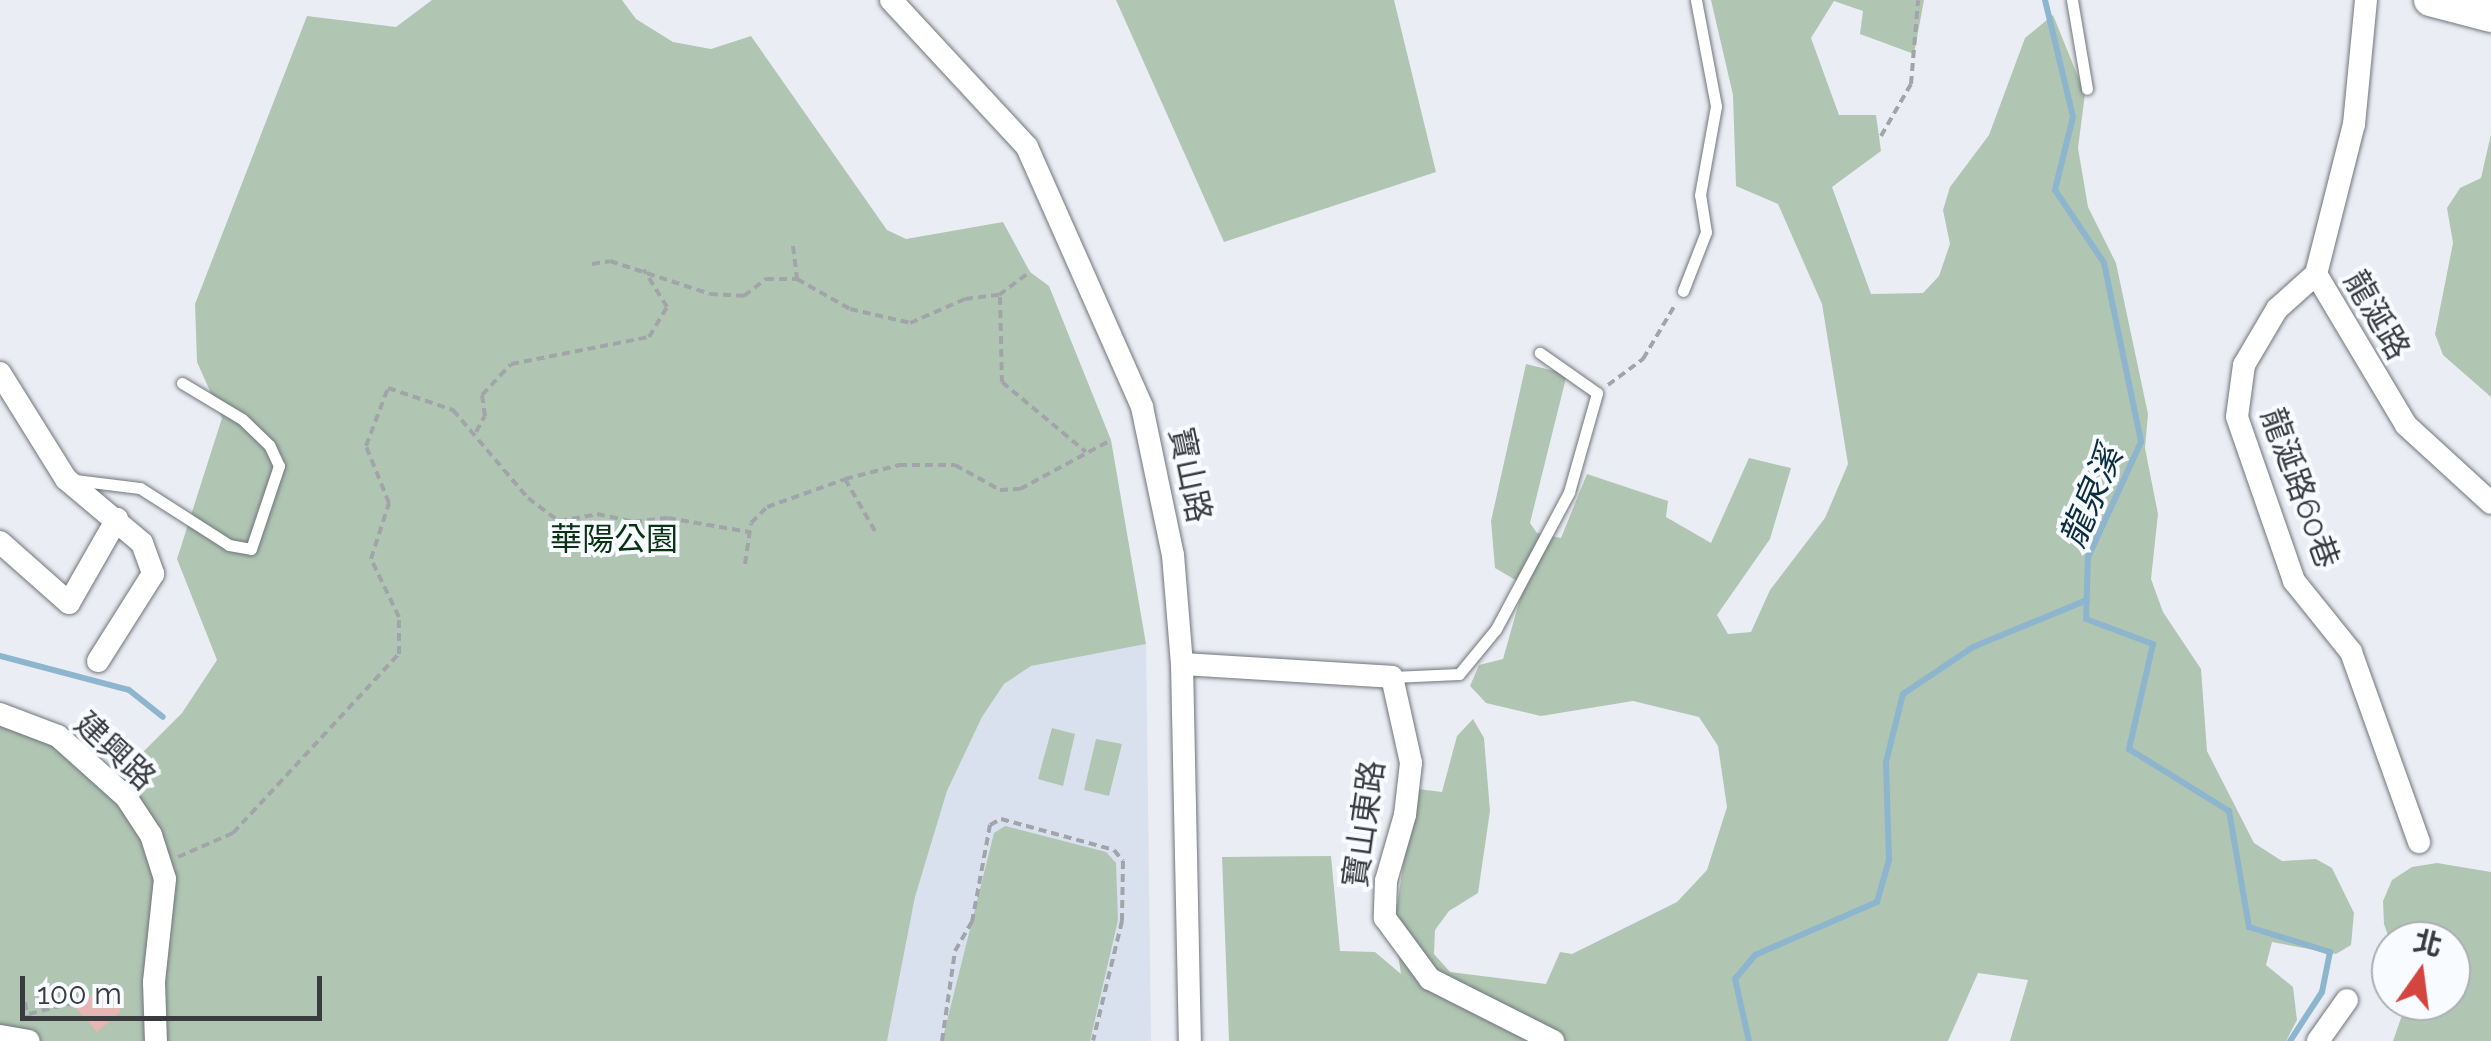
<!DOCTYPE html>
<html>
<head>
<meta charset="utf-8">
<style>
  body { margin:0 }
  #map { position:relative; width:2491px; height:1041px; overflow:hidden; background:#eaeef4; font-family:Raleway,"Noto Sans TC",sans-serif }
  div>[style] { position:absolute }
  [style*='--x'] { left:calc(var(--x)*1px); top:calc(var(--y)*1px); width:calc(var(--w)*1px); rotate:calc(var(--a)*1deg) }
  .built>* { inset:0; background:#d9e1ee }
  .green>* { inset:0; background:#b0c6b3 }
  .stream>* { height:6px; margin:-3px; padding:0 3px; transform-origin:3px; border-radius:3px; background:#8db5ce }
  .building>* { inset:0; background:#e6b6b3 }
  .path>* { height:4px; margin-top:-2px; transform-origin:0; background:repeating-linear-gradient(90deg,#a1a4a9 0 8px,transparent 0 13px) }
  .roads { filter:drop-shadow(0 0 2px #71757b) drop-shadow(0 0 2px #71757b) }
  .service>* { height:11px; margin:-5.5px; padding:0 5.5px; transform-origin:5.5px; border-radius:5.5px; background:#fff }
  .minor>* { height:22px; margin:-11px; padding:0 11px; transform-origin:11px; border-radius:11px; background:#fff }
  .secondary>* { height:32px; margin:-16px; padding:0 16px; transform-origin:16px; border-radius:16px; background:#fff }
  span { translate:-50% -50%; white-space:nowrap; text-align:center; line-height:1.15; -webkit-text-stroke:8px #f8fbff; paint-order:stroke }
  .street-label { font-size:32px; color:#393b3e }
  .park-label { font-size:32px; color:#0a3214 }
  .water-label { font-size:35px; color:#0a2e40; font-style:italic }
  .north { position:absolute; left:2371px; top:921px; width:100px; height:100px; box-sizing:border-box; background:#f8fbff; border:2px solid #acaeb2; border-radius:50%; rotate:14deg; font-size:28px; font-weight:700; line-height:40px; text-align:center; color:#393b3e }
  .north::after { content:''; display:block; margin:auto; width:35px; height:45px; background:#d44540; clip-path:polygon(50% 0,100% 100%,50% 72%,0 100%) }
  .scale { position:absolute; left:20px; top:976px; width:302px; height:45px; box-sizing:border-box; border:5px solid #393b3e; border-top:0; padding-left:12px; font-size:30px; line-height:35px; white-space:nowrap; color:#393b3e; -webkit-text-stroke:8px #f8fbff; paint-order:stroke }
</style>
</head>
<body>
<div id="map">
  <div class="built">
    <i style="clip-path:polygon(1146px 644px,1151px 1041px,887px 1041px,915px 897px,947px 791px,982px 717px,1004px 684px,1031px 666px)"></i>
  </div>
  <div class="green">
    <i style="clip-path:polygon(432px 0,622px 0,636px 19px,673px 42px,711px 49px,751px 36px,887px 230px,906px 239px,1003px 222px,1030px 272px,1049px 286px,1111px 440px,1146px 644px,1031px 666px,1004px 684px,982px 717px,947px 791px,915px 897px,887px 1041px,0 1041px,0 703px,118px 777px,182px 713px,217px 660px,177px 559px,222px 418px,197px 362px,195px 304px,307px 16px,396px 27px)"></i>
    <i style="clip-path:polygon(1116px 0,1394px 0,1436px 172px,1224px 242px)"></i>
    <i style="clip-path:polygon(1711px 0,1924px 0,1914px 54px,1860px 34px,1863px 11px,1834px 1px,1811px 38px,1839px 115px,1876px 115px,1881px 151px,1832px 187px,1871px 294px,1923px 293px,1939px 276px,1950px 244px,1943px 210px,1950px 187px,1989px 135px,2025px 38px,2053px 15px,2085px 94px,2078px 148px,2088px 207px,2116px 263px,2148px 414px,2145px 448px,2158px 514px,2151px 579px,2163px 612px,2201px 669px,2207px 751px,2254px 843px,2282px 861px,2316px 859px,2332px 868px,2354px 913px,2351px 945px,2336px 954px,2272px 942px,2266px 965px,2293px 987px,2297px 1020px,2286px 1041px,2010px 1041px,2028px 980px,1978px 973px,1948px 1041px,1229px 1041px,1222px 857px,1331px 856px,1340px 951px,1375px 952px,1401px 974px,1394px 926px,1413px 800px,1418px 789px,1442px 792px,1457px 736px,1473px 719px,1484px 738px,1490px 811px,1478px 893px,1449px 911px,1435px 930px,1434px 954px,1450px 972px,1546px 984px,1560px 952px,1572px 954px,1677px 902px,1707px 870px,1727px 807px,1718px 746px,1699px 717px,1633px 701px,1541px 716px,1486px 703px,1470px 686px,1479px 665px,1503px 659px,1524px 585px,1495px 568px,1491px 521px,1526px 364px,1567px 374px,1530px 523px,1537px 533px,1561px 538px,1587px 474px,1668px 501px,1666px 517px,1711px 543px,1749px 458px,1791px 468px,1770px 539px,1717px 615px,1728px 634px,1751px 632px,1770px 590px,1825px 518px,1848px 464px,1822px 304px,1778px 204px,1736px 186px,1733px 95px)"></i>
    <i style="clip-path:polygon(2491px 134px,2491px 397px,2443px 355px,2435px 334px,2453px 243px,2447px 208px,2460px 188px,2481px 178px)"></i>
    <i style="clip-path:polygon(1052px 728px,1075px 734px,1063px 786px,1038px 779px)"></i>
    <i style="clip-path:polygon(1096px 739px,1122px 744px,1109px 796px,1084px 790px)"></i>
    <i style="clip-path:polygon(1005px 826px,1106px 852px,1116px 863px,1118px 920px,1090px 1041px,942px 1041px,994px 833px)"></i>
    <i style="clip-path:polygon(2437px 863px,2491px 872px,2491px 1041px,2393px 1041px,2407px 1001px,2451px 1001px,2451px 941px,2391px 944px,2384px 924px,2383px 901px,2392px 880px,2412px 867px)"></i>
  </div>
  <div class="stream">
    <i style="--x:2045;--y:0;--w:120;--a:76.5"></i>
    <i style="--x:2073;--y:117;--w:75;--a:103.9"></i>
    <i style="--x:2055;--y:190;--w:88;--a:56.1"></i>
    <i style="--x:2104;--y:263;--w:183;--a:78.3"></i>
    <i style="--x:2141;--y:442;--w:127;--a:114.7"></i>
    <i style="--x:2088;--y:557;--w:62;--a:91.8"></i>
    <i style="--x:2086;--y:619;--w:72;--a:20.5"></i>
    <i style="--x:2153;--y:644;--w:108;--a:102.9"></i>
    <i style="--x:2129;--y:749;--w:118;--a:31.8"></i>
    <i style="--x:2229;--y:811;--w:118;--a:80.2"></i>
    <i style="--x:2249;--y:927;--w:85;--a:17.2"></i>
    <i style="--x:2330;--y:952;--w:41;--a:101.3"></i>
    <i style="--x:2322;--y:992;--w:59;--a:123.1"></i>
    <i style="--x:0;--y:656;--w:133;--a:14.8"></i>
    <i style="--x:129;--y:690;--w:43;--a:38.5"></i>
    <i style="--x:1749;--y:1041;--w:64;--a:-102.7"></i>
    <i style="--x:1735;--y:979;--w:31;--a:-50"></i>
    <i style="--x:1755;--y:955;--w:133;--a:-23.5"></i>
    <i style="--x:1877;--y:902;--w:44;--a:-74.1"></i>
    <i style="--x:1889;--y:860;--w:98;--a:-91.8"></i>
    <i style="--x:1886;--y:762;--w:70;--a:-76"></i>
    <i style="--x:1903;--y:694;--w:84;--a:-33.9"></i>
    <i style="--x:1973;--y:647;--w:123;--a:-22.4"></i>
  </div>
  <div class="building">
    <i style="clip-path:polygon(102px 985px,121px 1011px,97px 1032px,76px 1008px)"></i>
  </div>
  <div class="path">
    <i style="--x:1881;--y:136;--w:60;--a:-60"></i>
    <i style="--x:1911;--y:84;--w:84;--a:-85.2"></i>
    <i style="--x:793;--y:246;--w:33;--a:83"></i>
    <i style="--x:592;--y:264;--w:18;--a:-9"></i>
    <i style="--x:610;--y:261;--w:105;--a:18.3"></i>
    <i style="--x:710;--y:294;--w:34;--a:3"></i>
    <i style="--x:744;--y:296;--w:28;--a:-38"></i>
    <i style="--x:766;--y:279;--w:31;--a:0"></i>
    <i style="--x:797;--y:279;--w:61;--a:29.5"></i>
    <i style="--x:850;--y:309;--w:62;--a:13.1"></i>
    <i style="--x:910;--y:323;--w:60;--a:-23.6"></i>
    <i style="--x:965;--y:299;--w:34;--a:-7"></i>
    <i style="--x:999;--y:295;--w:39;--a:-37"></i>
    <i style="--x:1000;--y:297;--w:85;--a:88.7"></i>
    <i style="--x:1002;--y:382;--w:109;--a:39.8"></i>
    <i style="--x:1608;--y:385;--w:44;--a:-36.6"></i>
    <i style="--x:1643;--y:359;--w:63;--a:-59.3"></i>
    <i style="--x:476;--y:432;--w:18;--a:-61"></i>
    <i style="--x:485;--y:416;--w:21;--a:-98"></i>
    <i style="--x:482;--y:395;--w:42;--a:-46.9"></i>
    <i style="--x:511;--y:364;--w:141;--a:-11.1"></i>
    <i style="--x:649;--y:337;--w:35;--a:-59"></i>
    <i style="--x:667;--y:307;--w:44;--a:-121.9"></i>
    <i style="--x:845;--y:479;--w:60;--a:60"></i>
    <i style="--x:745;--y:564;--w:41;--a:-81.7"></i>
    <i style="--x:751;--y:523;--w:23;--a:-45"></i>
    <i style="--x:767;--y:507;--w:83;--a:-19.7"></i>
    <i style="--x:845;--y:479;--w:56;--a:-14.5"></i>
    <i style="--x:899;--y:465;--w:56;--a:0"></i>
    <i style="--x:955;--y:465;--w:51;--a:29.1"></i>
    <i style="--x:1000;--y:490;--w:20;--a:-3"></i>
    <i style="--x:1020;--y:489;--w:103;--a:-28.3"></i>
    <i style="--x:178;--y:857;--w:60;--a:-23.6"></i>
    <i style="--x:233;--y:833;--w:244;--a:-47.2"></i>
    <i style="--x:399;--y:654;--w:37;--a:-90"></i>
    <i style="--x:399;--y:617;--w:64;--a:-115.8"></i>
    <i style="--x:371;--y:559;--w:59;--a:-72.2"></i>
    <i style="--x:389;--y:503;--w:61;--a:-112"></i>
    <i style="--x:366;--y:446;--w:62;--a:-69.2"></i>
    <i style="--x:388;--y:388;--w:69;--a:18.7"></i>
    <i style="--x:453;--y:410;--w:116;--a:49.6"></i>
    <i style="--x:528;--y:498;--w:39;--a:37"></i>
    <i style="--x:559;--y:521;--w:39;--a:-10"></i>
    <i style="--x:597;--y:514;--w:38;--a:12"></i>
    <i style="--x:634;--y:522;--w:34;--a:-7"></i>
    <i style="--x:668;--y:518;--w:82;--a:9.8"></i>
    <i style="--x:25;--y:1002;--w:15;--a:79"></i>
    <i style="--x:29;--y:1014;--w:59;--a:-14.7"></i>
    <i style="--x:942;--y:1041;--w:91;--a:-81.8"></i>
    <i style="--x:955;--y:951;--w:34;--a:-60"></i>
    <i style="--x:972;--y:922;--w:99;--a:-79.5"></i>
    <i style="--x:990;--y:825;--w:13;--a:-29"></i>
    <i style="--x:1001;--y:819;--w:117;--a:15.3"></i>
    <i style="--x:1114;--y:850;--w:14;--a:51"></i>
    <i style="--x:1123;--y:861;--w:60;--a:91"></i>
    <i style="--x:1122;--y:921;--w:123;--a:103.6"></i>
  </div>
  <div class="roads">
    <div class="service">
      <i style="--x:2072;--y:0;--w:90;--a:80.4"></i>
      <i style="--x:1683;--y:291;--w:63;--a:-68.7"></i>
      <i style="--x:1706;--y:232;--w:37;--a:-99"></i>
      <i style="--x:1700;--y:195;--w:90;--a:-79.8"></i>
      <i style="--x:1716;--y:106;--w:108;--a:-100.7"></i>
      <i style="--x:75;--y:480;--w:65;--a:7"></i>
      <i style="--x:140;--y:488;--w:106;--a:32.6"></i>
      <i style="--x:229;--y:545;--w:22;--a:10"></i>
      <i style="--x:251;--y:549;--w:88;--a:-71.4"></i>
      <i style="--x:279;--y:466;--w:23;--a:-115"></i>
      <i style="--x:269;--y:445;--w:37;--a:-136"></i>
      <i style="--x:242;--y:419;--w:70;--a:-149"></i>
      <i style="--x:1392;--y:677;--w:67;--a:-2.6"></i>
      <i style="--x:1459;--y:674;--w:58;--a:-50.6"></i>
      <i style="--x:1496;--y:629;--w:155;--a:-61.9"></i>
      <i style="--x:1569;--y:492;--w:103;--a:-74.2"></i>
      <i style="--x:1597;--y:393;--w:70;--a:-144.9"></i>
    </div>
    <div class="minor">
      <i style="--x:891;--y:0;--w:200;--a:47.2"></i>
      <i style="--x:1027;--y:147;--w:284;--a:66.1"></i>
      <i style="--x:1142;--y:407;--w:151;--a:78.2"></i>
      <i style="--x:1173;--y:555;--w:109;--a:85.3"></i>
      <i style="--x:1182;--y:664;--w:377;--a:88.8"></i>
      <i style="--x:2366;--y:0;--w:125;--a:95.5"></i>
      <i style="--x:2354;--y:124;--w:155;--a:104.2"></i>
      <i style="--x:2316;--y:274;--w:176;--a:59.2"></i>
      <i style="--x:2406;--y:425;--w:115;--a:42.5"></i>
      <i style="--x:2316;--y:274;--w:52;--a:138.1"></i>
      <i style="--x:2277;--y:309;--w:65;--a:120.5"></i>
      <i style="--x:2244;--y:365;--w:52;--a:97.7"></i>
      <i style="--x:2237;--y:417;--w:174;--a:70.8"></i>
      <i style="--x:2294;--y:581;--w:91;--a:51.2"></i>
      <i style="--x:2351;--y:652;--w:202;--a:70.3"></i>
      <i style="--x:0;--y:373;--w:125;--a:58.1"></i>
      <i style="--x:66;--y:479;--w:99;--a:40.1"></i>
      <i style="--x:142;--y:543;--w:33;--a:70"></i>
      <i style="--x:153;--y:574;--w:103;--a:122.3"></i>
      <i style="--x:0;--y:542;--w:92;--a:41.5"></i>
      <i style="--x:69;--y:603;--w:97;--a:-60.3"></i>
      <i style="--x:1182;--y:664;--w:210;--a:3.5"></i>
      <i style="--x:1392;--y:677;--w:88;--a:77.5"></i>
      <i style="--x:1411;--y:763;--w:52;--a:96.6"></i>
      <i style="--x:1405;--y:815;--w:69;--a:106.1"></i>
      <i style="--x:1386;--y:881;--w:37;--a:92"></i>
      <i style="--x:1385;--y:918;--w:76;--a:53.6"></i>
      <i style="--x:1430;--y:979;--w:138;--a:26.8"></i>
      <i style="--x:0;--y:714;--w:62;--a:20.8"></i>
      <i style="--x:58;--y:736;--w:91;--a:41.9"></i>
      <i style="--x:126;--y:797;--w:45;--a:56.7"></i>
      <i style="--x:151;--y:835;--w:46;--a:72.3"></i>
      <i style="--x:165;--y:879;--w:104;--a:96.1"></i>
      <i style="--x:154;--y:982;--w:59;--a:88.1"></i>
      <i style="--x:0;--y:1036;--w:29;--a:10"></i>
      <i style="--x:2318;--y:1041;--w:50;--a:-54.7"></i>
    </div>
    <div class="secondary">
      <i style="--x:2430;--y:0;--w:63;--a:14.7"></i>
    </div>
  </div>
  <div class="street-label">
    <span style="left:2377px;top:315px;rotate:60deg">龍涎路</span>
    <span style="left:1190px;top:475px;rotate:78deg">寶山路</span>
    <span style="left:2300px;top:488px;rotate:70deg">龍涎路60巷</span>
    <span style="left:115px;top:751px;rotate:43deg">建興路</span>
    <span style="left:1364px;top:824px;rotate:-82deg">寶山東路</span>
  </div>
  <div class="park-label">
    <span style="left:614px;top:539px">華陽公園</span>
  </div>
  <div class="water-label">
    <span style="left:2091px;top:497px;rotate:-67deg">龍泉溪</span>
  </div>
  <div class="north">北</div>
  <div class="scale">100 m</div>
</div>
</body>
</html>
